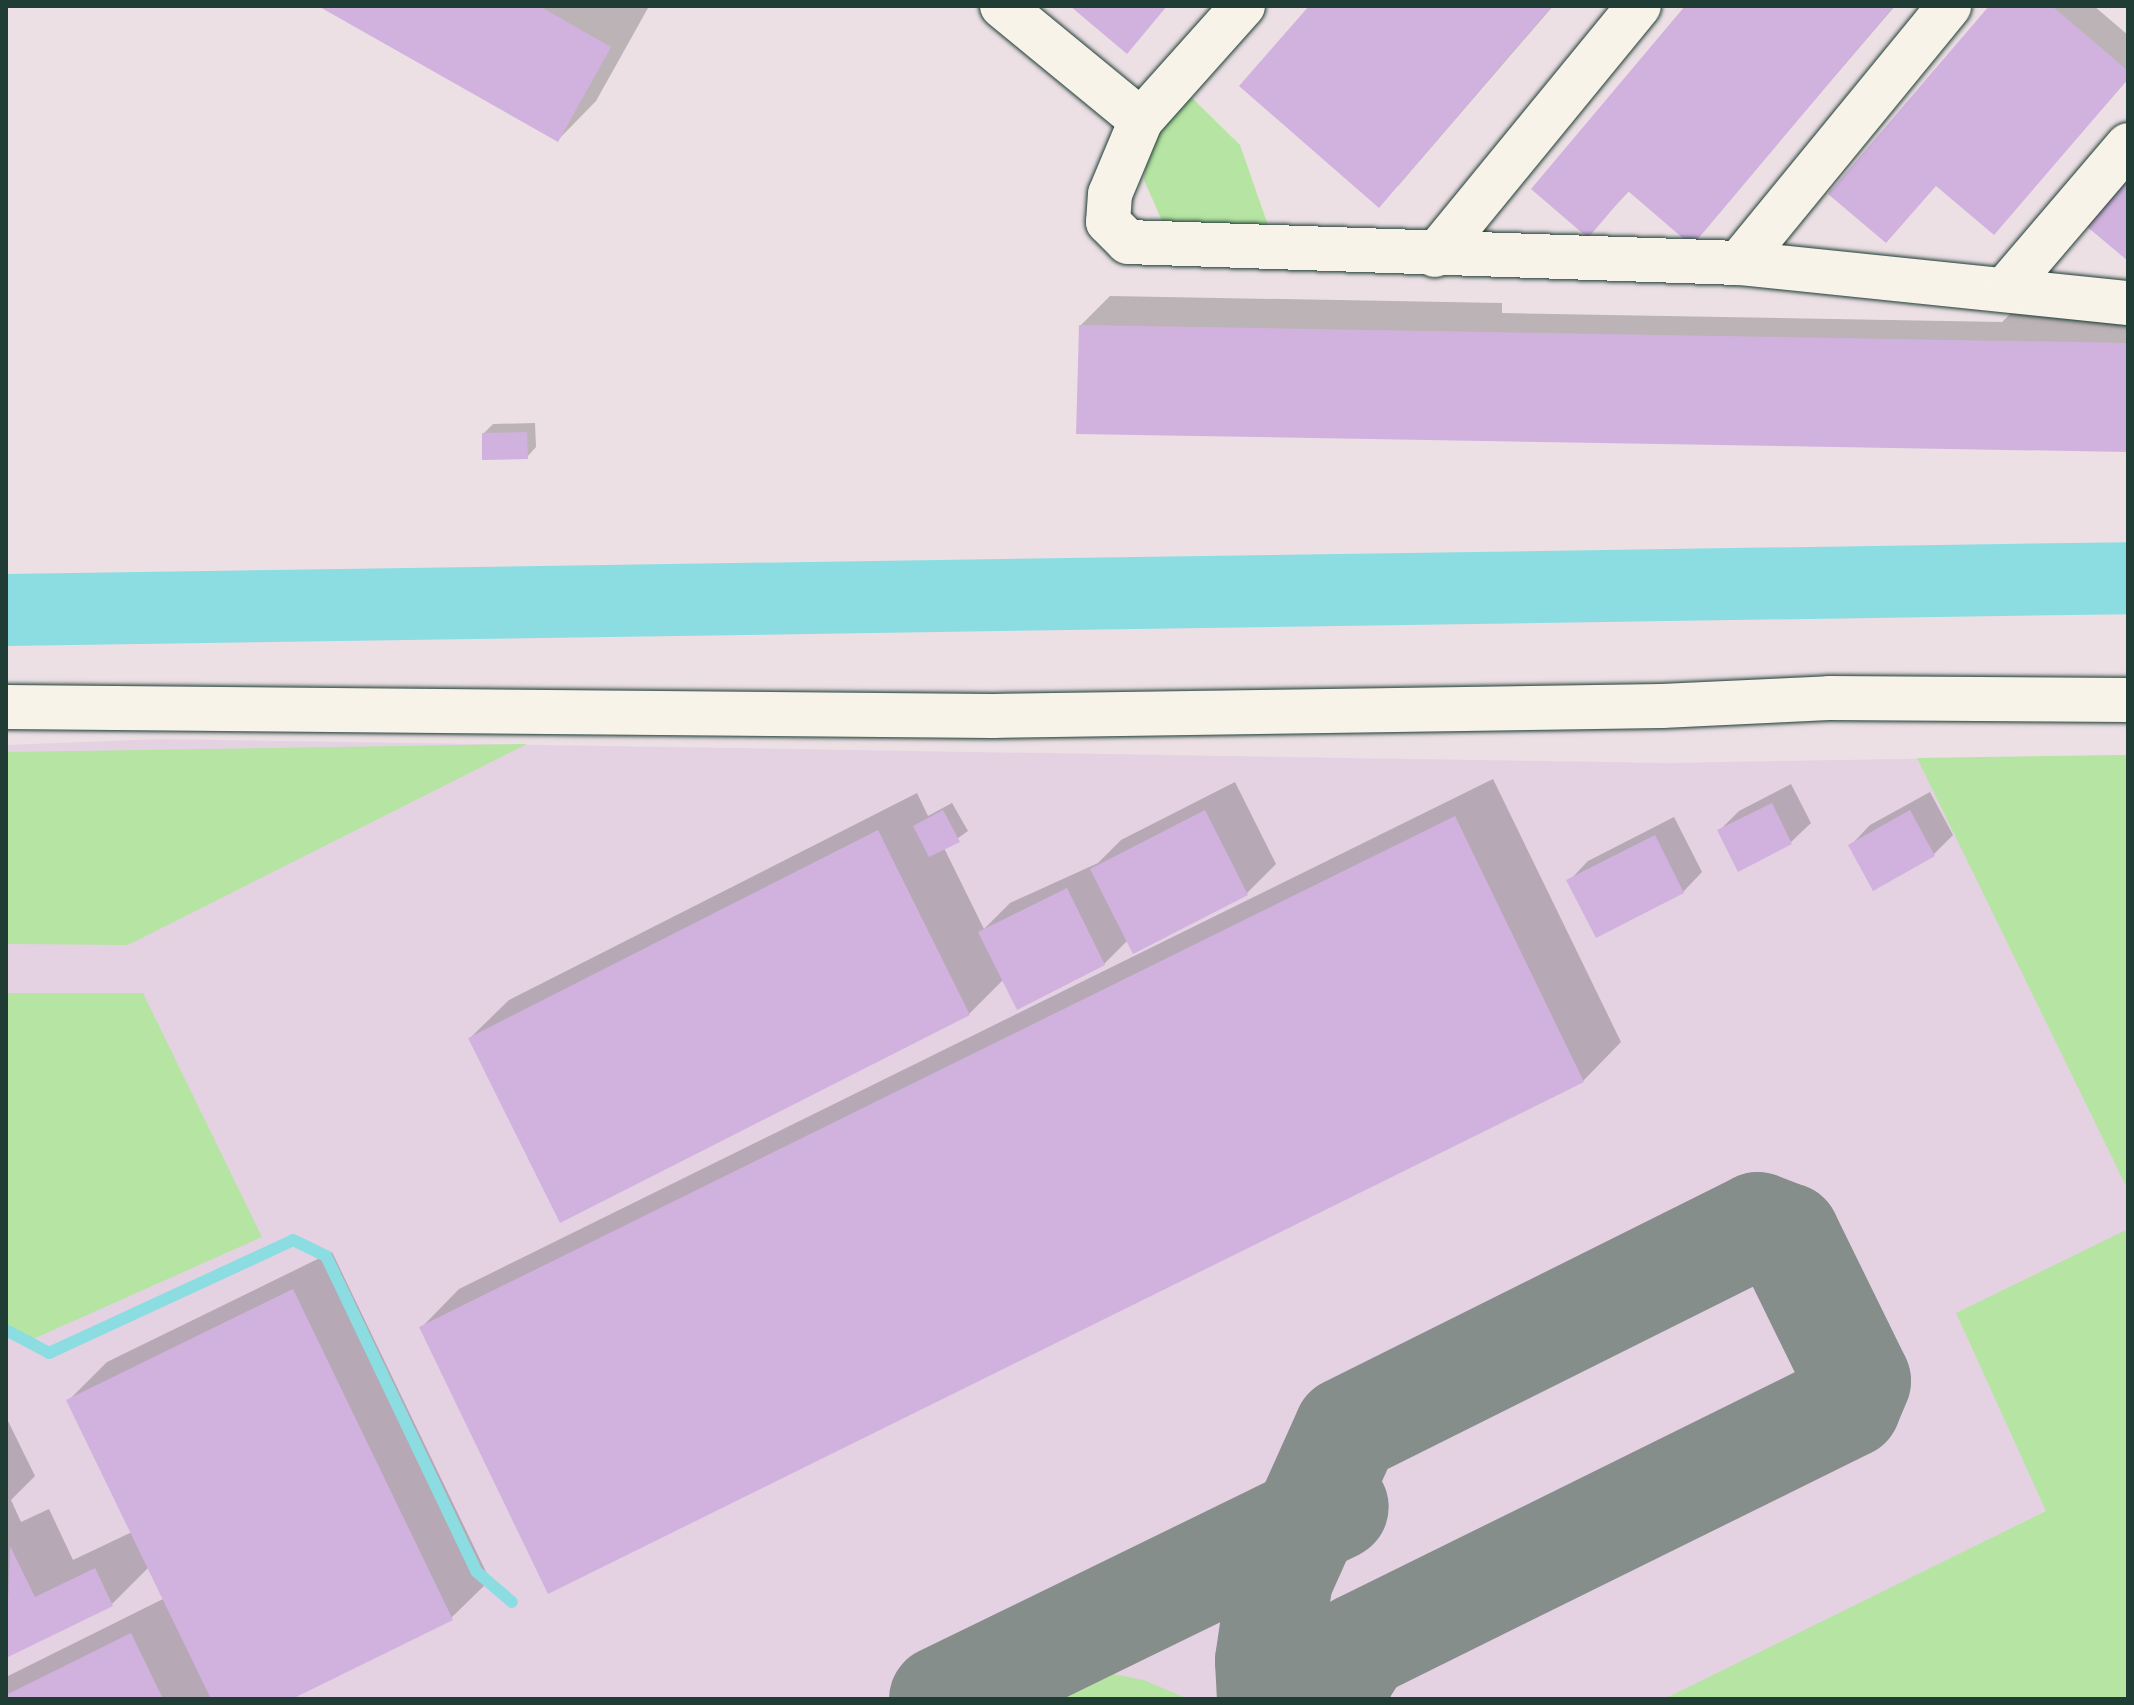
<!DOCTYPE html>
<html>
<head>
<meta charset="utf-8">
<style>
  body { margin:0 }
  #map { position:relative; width:2134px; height:1705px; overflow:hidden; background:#ece0e5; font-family:"Indie Flower",sans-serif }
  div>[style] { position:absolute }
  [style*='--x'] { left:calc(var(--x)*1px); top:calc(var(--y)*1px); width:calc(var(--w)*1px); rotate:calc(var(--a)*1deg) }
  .built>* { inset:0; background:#e4d2e3 }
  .green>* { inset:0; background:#b6e4a3 }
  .shadow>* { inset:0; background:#0003 }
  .stream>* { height:12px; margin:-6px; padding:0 6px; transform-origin:6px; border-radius:6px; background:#8bdde2 }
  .river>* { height:72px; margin:-36px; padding:0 36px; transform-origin:36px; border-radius:36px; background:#8bdde2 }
  .taxiway>* { height:106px; margin:-53px; padding:0 53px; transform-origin:53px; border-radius:53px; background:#868e8c }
  .building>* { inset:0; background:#d1b2df }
  .roads { filter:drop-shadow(0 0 2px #1f3d34) drop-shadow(0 0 2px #1f3d34) }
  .minor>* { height:44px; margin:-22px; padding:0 22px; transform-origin:22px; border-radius:22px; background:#f7f3e8 }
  span { translate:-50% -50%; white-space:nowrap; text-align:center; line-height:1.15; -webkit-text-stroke:6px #f7f3e8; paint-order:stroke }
  .frame { position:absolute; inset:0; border:8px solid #1f3d34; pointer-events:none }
</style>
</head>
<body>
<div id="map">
  <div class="built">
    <i style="clip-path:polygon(159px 739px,1669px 763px,2128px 755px,2128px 1699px,6px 1699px,6px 745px)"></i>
  </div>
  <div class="green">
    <i style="clip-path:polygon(1188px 94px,1240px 145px,1269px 228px,1166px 230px,1144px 180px,1147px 150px)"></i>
    <i style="clip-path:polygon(527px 744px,128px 945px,6px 944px,6px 752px)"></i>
    <i style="clip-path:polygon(2128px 755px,2128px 1190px,1917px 758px)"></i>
    <i style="clip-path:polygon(6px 993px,143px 993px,262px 1237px,31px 1340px,6px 1325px)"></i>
    <i style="clip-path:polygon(2128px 1229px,2128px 1699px,1664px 1699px,2046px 1511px,1956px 1313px)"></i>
    <i style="clip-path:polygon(1082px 1668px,1144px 1680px,1188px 1699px,1018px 1699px)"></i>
  </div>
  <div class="shadow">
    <i style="clip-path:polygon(322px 6px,644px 6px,648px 8px,596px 101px,558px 140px)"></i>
    <i style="clip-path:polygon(1311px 6px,1553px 6px,1398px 186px)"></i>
    <i style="clip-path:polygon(1687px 6px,1895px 6px,1692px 243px,1630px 190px,1588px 235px)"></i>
    <i style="clip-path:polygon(1991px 6px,2094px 6px,2128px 35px,2128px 79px,1994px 233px,1937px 184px)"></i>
    <i style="clip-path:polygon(1110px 296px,1502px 303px,1502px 313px,2002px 322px,2012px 312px,2128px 314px,2128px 450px,1080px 326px)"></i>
    <i style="clip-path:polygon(535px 423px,536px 447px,527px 457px,484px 433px,493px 424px)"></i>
    <i style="clip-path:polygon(1493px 779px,1621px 1042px,1583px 1081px,421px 1328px,459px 1289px)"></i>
    <i style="clip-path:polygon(1235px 782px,1276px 864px,1246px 894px,1128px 940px,1104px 964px,1004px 979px,969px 1014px,470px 1038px,509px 1000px,917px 793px,928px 816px,952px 803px,968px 831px,944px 848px,984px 929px,1010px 903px,1098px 863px,1121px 840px)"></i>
    <i style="clip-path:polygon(1791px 784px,1811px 823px,1791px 842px,1739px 869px,1720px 830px,1739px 811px)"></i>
    <i style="clip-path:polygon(1930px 792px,1953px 835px,1934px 854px,1851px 845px,1870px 825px)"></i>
    <i style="clip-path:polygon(1674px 817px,1702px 872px,1683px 892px,1569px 881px,1588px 861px)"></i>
    <i style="clip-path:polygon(332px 1252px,490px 1580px,451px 1618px,287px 1699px,6px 1699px,6px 1677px,165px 1598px,149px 1567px,112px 1604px,6px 1656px,6px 1417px,35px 1476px,11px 1500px,21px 1522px,49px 1509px,73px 1560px,132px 1532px,69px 1400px,107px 1362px)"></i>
  </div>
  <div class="stream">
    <i style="--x:6;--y:1330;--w:49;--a:28.1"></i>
    <i style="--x:49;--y:1353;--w:269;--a:-24.8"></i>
    <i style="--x:293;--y:1240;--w:37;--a:26"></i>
    <i style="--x:326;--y:1256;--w:350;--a:64.5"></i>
    <i style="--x:477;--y:1572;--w:46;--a:40.6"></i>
  </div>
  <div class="river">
    <i style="--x:6;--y:610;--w:2122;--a:-0.86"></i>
  </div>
  <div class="taxiway">
    <i style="--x:942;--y:1699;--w:438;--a:-26"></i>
    <i style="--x:1270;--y:1699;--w:38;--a:-93"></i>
    <i style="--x:1268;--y:1661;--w:83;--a:-81.7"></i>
    <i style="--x:1280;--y:1579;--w:163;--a:-65.8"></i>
    <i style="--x:1347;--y:1430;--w:459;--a:-26.5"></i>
    <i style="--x:1758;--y:1225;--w:31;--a:21"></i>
    <i style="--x:1787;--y:1236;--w:161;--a:63.9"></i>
    <i style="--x:1858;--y:1381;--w:26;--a:113"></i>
    <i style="--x:1848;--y:1405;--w:544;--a:153.72"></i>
    <i style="--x:1360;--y:1646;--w:35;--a:123"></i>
    <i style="--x:1341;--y:1675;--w:25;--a:102"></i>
  </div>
  <div class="building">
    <i style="clip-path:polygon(318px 6px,539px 6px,611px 47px,558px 142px)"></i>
    <i style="clip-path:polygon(1070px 6px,1167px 6px,1127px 54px)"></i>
    <i style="clip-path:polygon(1309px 6px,1552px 6px,1379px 208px,1239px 86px)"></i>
    <i style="clip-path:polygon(1685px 6px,1894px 6px,1692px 246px,1628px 191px,1588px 238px,1531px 189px)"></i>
    <i style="clip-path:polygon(1989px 6px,2052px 6px,2128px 71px,2128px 79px,1994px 235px,1936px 186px,1886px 243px,1828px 194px)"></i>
    <i style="clip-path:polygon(2128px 175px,2128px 261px,2085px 225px)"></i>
    <i style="clip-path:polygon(1079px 325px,2128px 343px,2128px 452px,1076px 434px)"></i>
    <i style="clip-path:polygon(527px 432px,528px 459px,482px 460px,482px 433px)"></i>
    <i style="clip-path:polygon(1772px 803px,1792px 844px,1738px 872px,1717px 830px)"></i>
    <i style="clip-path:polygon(943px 810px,960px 842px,929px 857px,913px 826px)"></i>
    <i style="clip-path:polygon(1205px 810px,1248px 895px,1133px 954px,1090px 869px)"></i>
    <i style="clip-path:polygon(1910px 810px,1935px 856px,1873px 891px,1848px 845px)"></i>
    <i style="clip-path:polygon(1455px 816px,1584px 1082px,548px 1594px,419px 1327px)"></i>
    <i style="clip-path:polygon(878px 830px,970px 1015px,560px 1223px,468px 1038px)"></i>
    <i style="clip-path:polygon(1655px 835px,1684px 893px,1596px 938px,1566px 880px)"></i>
    <i style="clip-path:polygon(1067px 888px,1105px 965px,1017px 1010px,978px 932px)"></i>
    <i style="clip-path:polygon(293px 1289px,453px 1620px,292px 1699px,211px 1699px,66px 1400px)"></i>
    <i style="clip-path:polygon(10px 1546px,35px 1597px,95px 1568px,113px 1606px,6px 1658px)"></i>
    <i style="clip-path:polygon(131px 1633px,163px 1699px,6px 1699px,6px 1695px)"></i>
  </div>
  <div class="roads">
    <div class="minor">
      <i style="--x:1002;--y:6;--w:180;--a:39.4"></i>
      <i style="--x:1141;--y:120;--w:80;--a:112.7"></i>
      <i style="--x:1110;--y:194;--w:28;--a:94"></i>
      <i style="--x:1108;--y:222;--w:28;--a:45"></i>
      <i style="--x:1128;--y:242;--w:611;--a:1.97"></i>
      <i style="--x:1739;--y:263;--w:391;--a:5.9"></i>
      <i style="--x:1141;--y:120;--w:153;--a:-48.2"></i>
      <i style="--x:1435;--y:255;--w:322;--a:-50.7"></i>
      <i style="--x:1739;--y:263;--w:332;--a:-50.7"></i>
      <i style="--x:2006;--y:288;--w:188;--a:-49.5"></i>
      <i style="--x:6;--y:707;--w:987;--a:0.52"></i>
      <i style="--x:993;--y:716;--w:669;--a:-0.86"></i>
      <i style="--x:1662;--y:706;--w:167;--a:-2.7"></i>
      <i style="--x:1829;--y:698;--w:299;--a:0.4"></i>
    </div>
  </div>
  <div class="frame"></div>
</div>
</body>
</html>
